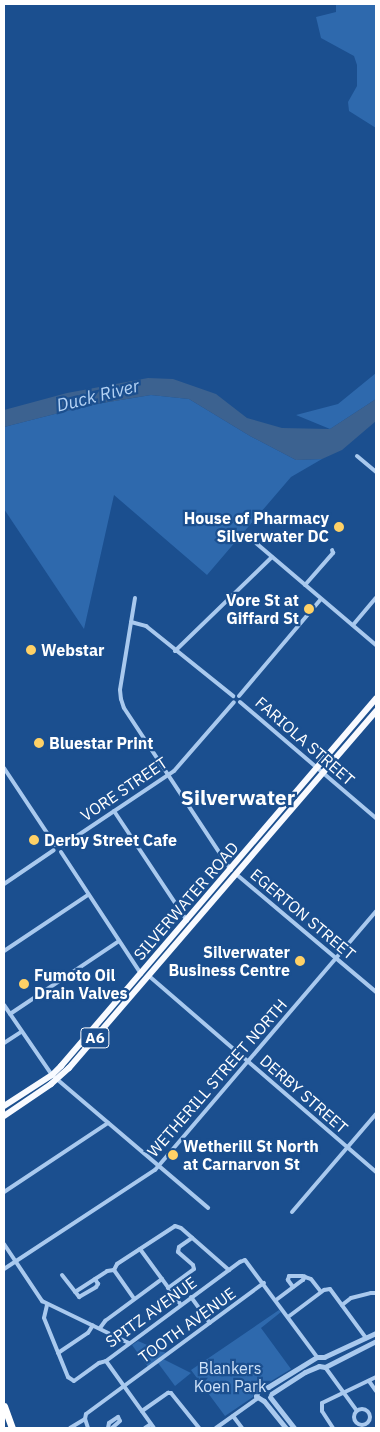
<!DOCTYPE html>
<html>
<head>
<meta charset="utf-8">
<style>
  body { margin:0 }
  #map { position:relative; width:380px; height:1432px; overflow:hidden; background:#1b4f8f; font-family:"IBM Plex Sans",sans-serif }
  div>[style] { position:absolute }
  [style*='--x'] { left:calc(var(--x)*1px); top:calc(var(--y)*1px); width:calc(var(--w)*1px); rotate:calc(var(--a)*1deg) }
  .green>* { inset:0; background:#2e69ad }
  .water>* { inset:0; background:#3c6290 }
  .minor>* { height:4px; margin:-2px; padding:0 2px; transform-origin:2px; border-radius:2px; background:#a9c9ee }
  .minor>.ring { margin:-2px; padding:0; box-sizing:content-box; background:none; border:4px solid #a9c9ee; border-radius:50% }
  .tertiary>* { height:5px; margin:-2.5px; padding:0 2.5px; transform-origin:2.5px; border-radius:2.5px; background:#a9c9ee }
  .trunk>* { height:6px; margin:-3px; padding:0 3px; transform-origin:3px; border-radius:3px; background:#f8faff }
  .motorway>* { height:7px; margin:-3.5px; padding:0 3.5px; transform-origin:3.5px; border-radius:3.5px; background:#fff }
  .dots>* { width:14px; height:14px; translate:-50% -50%; box-sizing:border-box; border:2px solid #1b4f8f; border-radius:50% }
  span { translate:-50% -50%; white-space:nowrap; text-align:center; line-height:1.15; -webkit-text-stroke:4.5px #1b4f8f; paint-order:stroke }
  .shield-label span { padding:1px 4px; background:#1b4f8f; border:1px solid; border-radius:4px; -webkit-text-stroke-width:0 }
  .shield-label { font-size:15px; color:#fff; font-weight:700 }
  .poi-label { font-size:16px; color:#fff; font-weight:700 }
  .right { translate:-100% -50%; text-align:right }
  .left { translate:0 -50%; text-align:left }
  .street-label { font-size:16px; color:#fff }
  .park-label { font-size:16px; color:#cfe3fa }
  .water-label { font-size:18px; color:#b5d3f5; font-style:italic }
  .district-label { font-size:21px; color:#fff; font-weight:700 }
  .frame { position:absolute; inset:0; border:5px solid #fff; pointer-events:none }
</style>
</head>
<body>
<div id="map">
  <div class="green">
    <i style="clip-path:polygon(336px 4px,376px 4px,376px 128px,349px 111px,348px 102px,357px 86px,357px 65px,354px 56px,321px 38px,316px 17px,336px 12px)"></i>
    <i style="clip-path:polygon(376px 373px,376px 399px,330px 429px,296px 415px,338px 404px)"></i>
    <i style="clip-path:polygon(151px 395px,189px 399px,250px 436px,296px 460px,322px 459px,291px 477px,207px 575px,114px 495px,84px 629px,4px 509px,4px 427px,90px 405px)"></i>
    <i style="clip-path:polygon(279px 1310px,281px 1312px,261px 1328px,291px 1369px,268px 1383px,257px 1384px,253px 1397px,225px 1416px,191px 1370px)"></i>
    <i style="clip-path:polygon(138px 1341px,166px 1353px,148px 1367px,132px 1345px)"></i>
    <i style="clip-path:polygon(163px 1359px,191px 1373px,175px 1386px,158px 1363px)"></i>
  </div>
  <div class="water">
    <i style="clip-path:polygon(148px 378px,173px 379px,216px 394px,247px 418px,282px 428px,330px 429px,376px 399px,376px 421px,342px 450px,322px 459px,296px 460px,250px 436px,189px 399px,151px 395px,90px 405px,4px 427px,4px 410px,67px 393px)"></i>
  </div>
  <div class="minor">
    <i style="--x:357;--y:456;--w:25;--a:40"></i>
    <i style="--x:249;--y:537;--w:167;--a:40.4"></i>
    <i style="--x:305;--y:585;--w:43;--a:-48.8"></i>
    <i style="--x:333;--y:553;--w:3;--a:-108"></i>
    <i style="--x:135;--y:598;--w:93;--a:99.3"></i>
    <i style="--x:120;--y:690;--w:9;--a:84"></i>
    <i style="--x:121;--y:699;--w:9;--a:72"></i>
    <i style="--x:124;--y:708;--w:194;--a:56.6"></i>
    <i style="--x:131;--y:622;--w:16;--a:15"></i>
    <i style="--x:146;--y:626;--w:112;--a:38.8"></i>
    <i style="--x:353;--y:625;--w:35;--a:-50"></i>
    <i style="--x:175;--y:651;--w:135;--a:-44.1"></i>
    <i style="--x:239;--y:696;--w:127;--a:-49.8"></i>
    <i style="--x:240;--y:702;--w:179;--a:40.5"></i>
    <i style="--x:4;--y:768;--w:92;--a:56.5"></i>
    <i style="--x:114;--y:811;--w:132;--a:56.4"></i>
    <i style="--x:62;--y:846;--w:135;--a:-33.8"></i>
    <i style="--x:174;--y:771;--w:91;--a:-49"></i>
    <i style="--x:61;--y:852;--w:146;--a:56.7"></i>
    <i style="--x:236;--y:874;--w:183;--a:40.1"></i>
    <i style="--x:4;--y:884;--w:60;--a:-34.2"></i>
    <i style="--x:4;--y:951;--w:101;--a:-33.7"></i>
    <i style="--x:149;--y:976;--w:300;--a:40.8"></i>
    <i style="--x:4;--y:1005;--w:85;--a:55.6"></i>
    <i style="--x:52;--y:1075;--w:205;--a:40.4"></i>
    <i style="--x:10;--y:1014;--w:131;--a:-33.8"></i>
    <i style="--x:4;--y:1043;--w:20;--a:-33"></i>
    <i style="--x:4;--y:1192;--w:125;--a:-33.6"></i>
    <i style="--x:292;--y:1212;--w:129;--a:-49.4"></i>
    <i style="--x:4;--y:1244;--w:69;--a:56.3"></i>
    <i style="--x:42;--y:1301;--w:97;--a:25.8"></i>
    <i style="--x:140;--y:1249;--w:69;--a:53.8"></i>
    <i style="--x:4;--y:1269;--w:181;--a:-33.3"></i>
    <i style="--x:155;--y:1170;--w:340;--a:-49.5"></i>
    <i style="--x:114;--y:1270;--w:35;--a:55"></i>
    <i style="--x:62;--y:1275;--w:28;--a:52"></i>
    <i style="--x:79;--y:1297;--w:20;--a:-30"></i>
    <i style="--x:96;--y:1287;--w:4;--a:-56"></i>
    <i style="--x:98;--y:1284;--w:6;--a:-121"></i>
    <i style="--x:293;--y:1287;--w:9;--a:-126"></i>
    <i style="--x:288;--y:1280;--w:4;--a:-76"></i>
    <i style="--x:289;--y:1276;--w:13;--a:0"></i>
    <i style="--x:302;--y:1276;--w:9;--a:18"></i>
    <i style="--x:311;--y:1279;--w:16;--a:52"></i>
    <i style="--x:168;--y:1288;--w:32;--a:-36"></i>
    <i style="--x:194;--y:1269;--w:4;--a:-104"></i>
    <i style="--x:193;--y:1265;--w:20;--a:-139"></i>
    <i style="--x:178;--y:1252;--w:5;--a:-79"></i>
    <i style="--x:179;--y:1247;--w:16;--a:-35"></i>
    <i style="--x:75;--y:1292;--w:38;--a:-33"></i>
    <i style="--x:107;--y:1271;--w:7;--a:-8"></i>
    <i style="--x:114;--y:1270;--w:7;--a:-63"></i>
    <i style="--x:117;--y:1264;--w:69;--a:-33.2"></i>
    <i style="--x:175;--y:1226;--w:6;--a:18"></i>
    <i style="--x:181;--y:1228;--w:64;--a:41.2"></i>
    <i style="--x:191;--y:1297;--w:32;--a:54"></i>
    <i style="--x:276;--y:1300;--w:34;--a:-37"></i>
    <i style="--x:303;--y:1280;--w:4;--a:-63"></i>
    <i style="--x:47;--y:1305;--w:13;--a:103"></i>
    <i style="--x:44;--y:1318;--w:64;--a:67.9"></i>
    <i style="--x:68;--y:1377;--w:7;--a:34"></i>
    <i style="--x:74;--y:1381;--w:31;--a:-36"></i>
    <i style="--x:99;--y:1363;--w:7;--a:-16"></i>
    <i style="--x:106;--y:1361;--w:167;--a:-36.5"></i>
    <i style="--x:240;--y:1262;--w:5;--a:-22"></i>
    <i style="--x:245;--y:1260;--w:121;--a:53.4"></i>
    <i style="--x:342;--y:1305;--w:11;--a:-38"></i>
    <i style="--x:351;--y:1298;--w:21;--a:-14"></i>
    <i style="--x:371;--y:1293;--w:5;--a:0"></i>
    <i style="--x:288;--y:1317;--w:45;--a:-36.9"></i>
    <i style="--x:324;--y:1290;--w:6;--a:-9"></i>
    <i style="--x:330;--y:1289;--w:61;--a:53.7"></i>
    <i style="--x:100;--y:1328;--w:9;--a:-54"></i>
    <i style="--x:105;--y:1321;--w:71;--a:-36.4"></i>
    <i style="--x:58;--y:1353;--w:36;--a:-34"></i>
    <i style="--x:88;--y:1333;--w:9;--a:-58"></i>
    <i style="--x:106;--y:1361;--w:82;--a:54.4"></i>
    <i style="--x:325;--y:1367;--w:54;--a:54"></i>
    <i style="--x:369;--y:1381;--w:12;--a:55"></i>
    <i class="ring" style="left:354px;top:1409px;width:12px;height:12px"></i>
    <i style="--x:142;--y:1411;--w:32;--a:-35"></i>
    <i style="--x:168;--y:1393;--w:3;--a:0"></i>
    <i style="--x:171;--y:1393;--w:45;--a:51.3"></i>
    <i style="--x:233;--y:1416;--w:15;--a:53"></i>
    <i style="--x:70;--y:1428;--w:17;--a:-31"></i>
    <i style="--x:88;--y:1428;--w:9;--a:-108"></i>
    <i style="--x:85;--y:1419;--w:5;--a:-79"></i>
    <i style="--x:86;--y:1414;--w:221;--a:-36.4"></i>
    <i style="--x:108;--y:1428;--w:5;--a:-79"></i>
    <i style="--x:109;--y:1423;--w:11;--a:-34"></i>
    <i style="--x:118;--y:1417;--w:4;--a:63"></i>
    <i style="--x:120;--y:1421;--w:11;--a:139"></i>
    <i style="--x:145;--y:1428;--w:7;--a:-34"></i>
    <i style="--x:216;--y:1428;--w:52;--a:-35.5"></i>
    <i style="--x:333;--y:1428;--w:20;--a:-123"></i>
    <i style="--x:322;--y:1411;--w:8;--a:-90"></i>
    <i style="--x:322;--y:1403;--w:60;--a:-25.7"></i>
  </div>
  <div class="tertiary">
    <i style="--x:268;--y:1387;--w:57;--a:-31.5"></i>
    <i style="--x:317;--y:1357;--w:7;--a:0"></i>
    <i style="--x:324;--y:1357;--w:57;--a:-24.8"></i>
    <i style="--x:268;--y:1387;--w:9;--a:180"></i>
    <i style="--x:259;--y:1387;--w:9;--a:108"></i>
    <i style="--x:256;--y:1396;--w:9;--a:32"></i>
    <i style="--x:264;--y:1401;--w:35;--a:51"></i>
    <i style="--x:271;--y:1394;--w:40;--a:-32.9"></i>
    <i style="--x:305;--y:1372;--w:15;--a:-23"></i>
    <i style="--x:319;--y:1366;--w:6;--a:9"></i>
    <i style="--x:325;--y:1367;--w:57;--a:-27"></i>
    <i style="--x:270;--y:1397;--w:39;--a:52"></i>
  </div>
  <div class="trunk">
    <i style="--x:4;--y:1106;--w:57;--a:-32.9"></i>
    <i style="--x:52;--y:1075;--w:13;--a:-45"></i>
    <i style="--x:61;--y:1066;--w:484;--a:-49.4"></i>
    <i style="--x:4;--y:1116;--w:57;--a:-34.2"></i>
    <i style="--x:51;--y:1084;--w:24;--a:-42"></i>
    <i style="--x:69;--y:1068;--w:471;--a:-49.3"></i>
  </div>
  <div class="motorway">
    <i style="--x:4;--y:1406;--w:23;--a:70"></i>
  </div>
  <div class="dots">
    <i style="left:339px;top:527px;background:#ffd166"></i>
    <i style="left:309px;top:609px;background:#ffd166"></i>
    <i style="left:31px;top:650px;background:#ffd166"></i>
    <i style="left:39px;top:743px;background:#ffd166"></i>
    <i style="left:34px;top:840px;background:#ffd166"></i>
    <i style="left:300px;top:961px;background:#ffd166"></i>
    <i style="left:24px;top:984px;background:#ffd166"></i>
    <i style="left:173px;top:1155px;background:#ffd166"></i>
  </div>
  <div class="shield-label">
    <span style="left:95px;top:1038px">A6</span>
  </div>
  <div class="poi-label">
    <span class="right" style="left:329px;top:527px">House of Pharmacy<br>Silverwater DC</span>
    <span class="right" style="left:299px;top:609px">Vore St at<br>Giffard St</span>
    <span class="left" style="left:41px;top:650px">Webstar</span>
    <span class="left" style="left:49px;top:743px">Bluestar Print</span>
    <span class="left" style="left:44px;top:840px">Derby Street Cafe</span>
    <span class="right" style="left:290px;top:961px">Silverwater<br>Business Centre</span>
    <span class="left" style="left:34px;top:984px">Fumoto Oil<br>Drain Valves</span>
    <span class="left" style="left:183px;top:1155px">Wetherill St North<br>at Carnarvon St</span>
  </div>
  <div class="street-label">
    <span style="left:305px;top:741px;rotate:41deg">FARIOLA STREET</span>
    <span style="left:124px;top:789px;rotate:-34deg">VORE STREET</span>
    <span style="left:186px;top:901px;rotate:-49deg">SILVERWATER ROAD</span>
    <span style="left:303px;top:914px;rotate:40deg">EGERTON STREET</span>
    <span style="left:217px;top:1078px;rotate:-49deg">WETHERILL STREET NORTH</span>
    <span style="left:304px;top:1094px;rotate:41deg">DERBY STREET</span>
    <span style="left:151px;top:1312px;rotate:-36deg">SPITZ AVENUE</span>
    <span style="left:187px;top:1325px;rotate:-36deg">TOOTH AVENUE</span>
  </div>
  <div class="park-label">
    <span style="left:230px;top:1377px">Blankers<br>Koen Park</span>
  </div>
  <div class="water-label">
    <span style="left:98px;top:396px;rotate:-14deg">Duck River</span>
  </div>
  <div class="district-label">
    <span style="left:238px;top:797px">Silverwater</span>
  </div>
  <div class="frame"></div>
</div>
</body>
</html>
